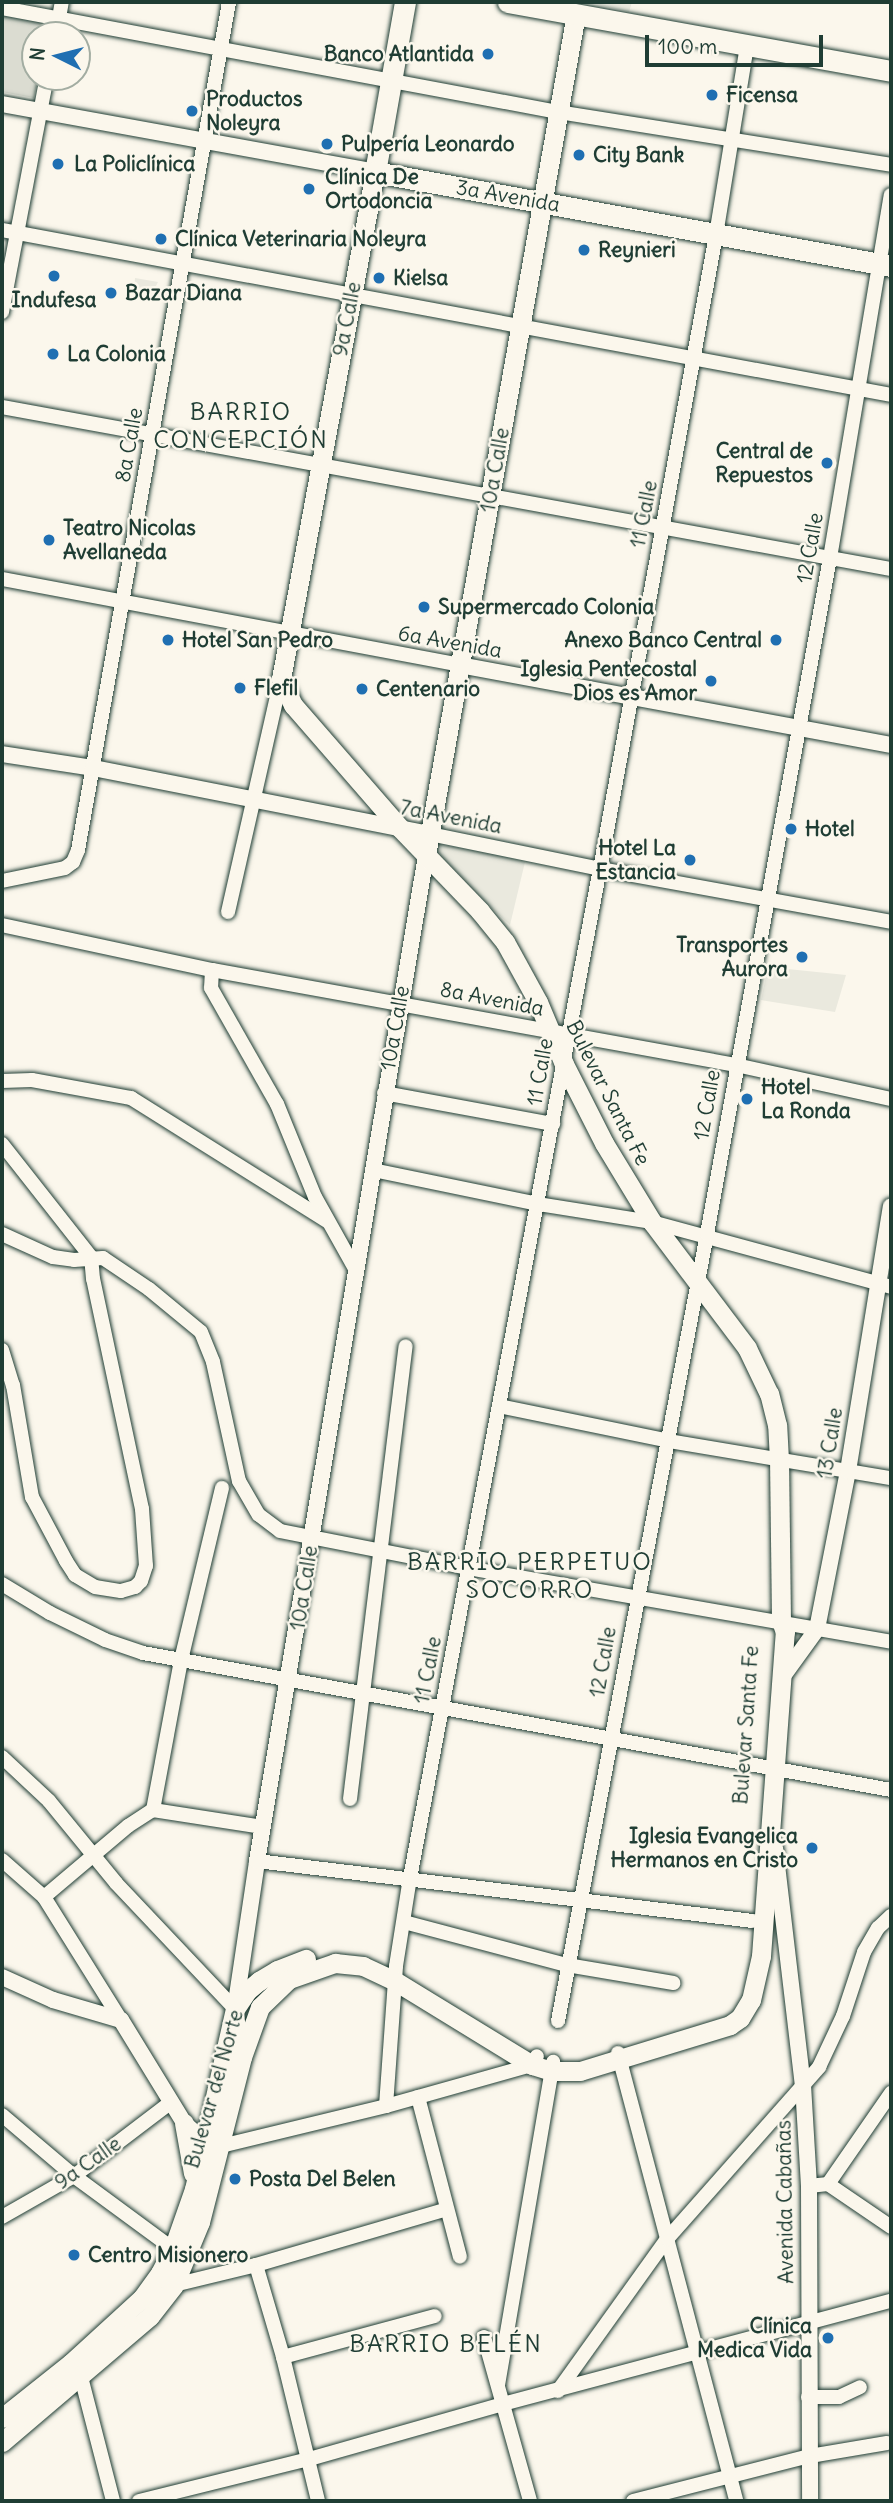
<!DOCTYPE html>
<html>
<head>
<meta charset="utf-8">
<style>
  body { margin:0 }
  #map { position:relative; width:893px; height:2503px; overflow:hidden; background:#fbf7ec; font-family:Delius,sans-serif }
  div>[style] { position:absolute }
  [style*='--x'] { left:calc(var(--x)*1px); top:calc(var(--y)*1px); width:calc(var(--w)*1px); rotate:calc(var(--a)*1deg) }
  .built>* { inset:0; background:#eae9de }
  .green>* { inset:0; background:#dbdcd1 }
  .roads { filter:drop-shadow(0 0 2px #1f3d34) drop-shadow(0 0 2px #1f3d34) }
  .minor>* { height:14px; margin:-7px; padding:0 7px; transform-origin:7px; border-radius:7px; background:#fbf7ec }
  .tertiary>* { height:16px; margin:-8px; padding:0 8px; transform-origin:8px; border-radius:8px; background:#fbf7ec }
  .secondary>* { height:19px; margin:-9.5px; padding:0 9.5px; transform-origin:9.5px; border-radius:9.5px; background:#fbf7ec }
  .primary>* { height:21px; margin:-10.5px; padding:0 10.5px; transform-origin:10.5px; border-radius:10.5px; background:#fbf7ec }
  .dots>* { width:19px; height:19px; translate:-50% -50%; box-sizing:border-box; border:4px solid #fbf7ec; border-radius:50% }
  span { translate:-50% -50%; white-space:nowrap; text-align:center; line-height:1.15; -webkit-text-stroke:5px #fbf7ec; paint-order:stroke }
  .poi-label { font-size:21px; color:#1f3d34; font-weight:700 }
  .right { translate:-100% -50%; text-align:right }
  .left { translate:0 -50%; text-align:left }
  .street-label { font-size:21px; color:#1f3d34 }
  .quarter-label { font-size:24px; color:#1f3d34; letter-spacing:2px }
  .frame { position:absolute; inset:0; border:4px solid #1f3d34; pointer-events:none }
  .north { position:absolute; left:21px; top:21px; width:70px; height:70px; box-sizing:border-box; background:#fbf7ec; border:2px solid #a3ada2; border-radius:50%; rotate:276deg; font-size:19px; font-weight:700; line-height:28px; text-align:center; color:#1f3d34 }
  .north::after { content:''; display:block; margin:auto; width:24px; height:32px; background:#1f6fb2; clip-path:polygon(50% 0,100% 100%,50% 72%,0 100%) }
  .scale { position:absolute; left:645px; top:35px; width:178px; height:32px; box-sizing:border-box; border:4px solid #1f3d34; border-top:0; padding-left:9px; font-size:21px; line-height:24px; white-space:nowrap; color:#1f3d34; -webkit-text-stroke:5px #fbf7ec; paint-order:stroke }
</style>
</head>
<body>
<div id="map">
  <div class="built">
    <i style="clip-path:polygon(588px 2px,632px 2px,629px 12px)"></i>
    <i style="clip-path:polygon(135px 278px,158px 282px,151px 296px,134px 290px)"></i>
    <i style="clip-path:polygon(441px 845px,493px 853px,525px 862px,510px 925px,439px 859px)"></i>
    <i style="clip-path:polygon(768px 967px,846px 975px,835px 1012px,761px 1000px)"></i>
  </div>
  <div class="green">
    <i style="clip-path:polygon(2px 14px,48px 22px,46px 35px,35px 35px,35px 77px,38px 77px,34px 98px,2px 92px)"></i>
  </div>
  <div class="roads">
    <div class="minor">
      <i style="--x:2;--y:8;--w:566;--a:10.59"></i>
      <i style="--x:558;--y:112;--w:337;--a:9"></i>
      <i style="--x:56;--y:35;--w:34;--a:-80"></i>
      <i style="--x:2;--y:230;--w:904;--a:10.51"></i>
      <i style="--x:2;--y:312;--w:239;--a:-79.2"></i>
      <i style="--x:2;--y:407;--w:904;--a:10.33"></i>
      <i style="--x:2;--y:579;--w:466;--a:10.6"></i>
      <i style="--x:430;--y:834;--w:174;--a:11.6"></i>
      <i style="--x:600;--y:869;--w:296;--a:10.3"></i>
      <i style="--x:2;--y:881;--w:64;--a:-11.7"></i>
      <i style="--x:65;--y:868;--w:10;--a:-37"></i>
      <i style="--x:73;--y:862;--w:13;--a:-67"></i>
      <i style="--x:78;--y:850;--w:861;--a:-79.9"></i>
      <i style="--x:228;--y:912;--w:239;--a:-77.2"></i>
      <i style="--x:2;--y:925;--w:215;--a:12.1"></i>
      <i style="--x:212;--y:970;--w:533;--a:10.28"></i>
      <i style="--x:736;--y:1065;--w:159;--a:12.4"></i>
      <i style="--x:212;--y:970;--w:18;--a:93"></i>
      <i style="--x:211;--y:988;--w:133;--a:60.4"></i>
      <i style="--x:277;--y:1104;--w:100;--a:67.8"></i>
      <i style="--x:315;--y:1197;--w:86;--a:60.8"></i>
      <i style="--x:2;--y:1081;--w:30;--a:-2"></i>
      <i style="--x:32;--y:1080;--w:101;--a:10.3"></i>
      <i style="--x:131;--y:1098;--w:231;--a:32.1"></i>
      <i style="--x:384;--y:1093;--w:172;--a:10.4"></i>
      <i style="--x:2;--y:1144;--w:144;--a:51.8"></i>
      <i style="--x:373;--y:1170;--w:168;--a:11.6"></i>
      <i style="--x:538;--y:1204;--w:115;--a:9"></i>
      <i style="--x:652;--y:1222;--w:248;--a:15.2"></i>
      <i style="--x:2;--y:1234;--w:56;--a:24.3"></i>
      <i style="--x:53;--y:1257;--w:21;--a:8"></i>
      <i style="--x:74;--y:1260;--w:29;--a:-4"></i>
      <i style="--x:103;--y:1258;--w:55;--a:34"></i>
      <i style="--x:149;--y:1289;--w:67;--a:39.6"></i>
      <i style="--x:201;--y:1332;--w:32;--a:68"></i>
      <i style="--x:213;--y:1362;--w:122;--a:77.7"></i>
      <i style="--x:239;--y:1481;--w:39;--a:60"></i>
      <i style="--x:259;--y:1515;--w:26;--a:37"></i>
      <i style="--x:280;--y:1531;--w:192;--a:11.1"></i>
      <i style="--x:468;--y:1568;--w:429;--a:9.9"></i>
      <i style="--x:2;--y:1350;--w:37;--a:73"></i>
      <i style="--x:13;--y:1385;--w:114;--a:80.4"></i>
      <i style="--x:32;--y:1497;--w:72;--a:62"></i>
      <i style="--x:66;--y:1561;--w:17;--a:57"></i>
      <i style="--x:75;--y:1575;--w:23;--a:31"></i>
      <i style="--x:95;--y:1587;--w:26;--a:9"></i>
      <i style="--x:121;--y:1591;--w:15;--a:-16"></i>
      <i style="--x:135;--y:1587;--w:8;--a:-45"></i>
      <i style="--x:141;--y:1581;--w:16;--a:-72"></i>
      <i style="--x:146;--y:1566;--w:57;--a:-94"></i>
      <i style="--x:142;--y:1509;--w:235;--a:-102"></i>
      <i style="--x:93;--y:1279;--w:22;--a:-95"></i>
      <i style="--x:499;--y:1406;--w:174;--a:11.6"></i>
      <i style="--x:669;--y:1441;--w:225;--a:9.5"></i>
      <i style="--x:2;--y:1584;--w:56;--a:31.1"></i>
      <i style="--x:50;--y:1613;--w:61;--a:26.1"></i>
      <i style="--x:105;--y:1640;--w:40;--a:18.9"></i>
      <i style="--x:143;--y:1653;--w:760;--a:10.38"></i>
      <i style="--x:2;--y:1757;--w:64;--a:43.1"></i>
      <i style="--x:49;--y:1801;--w:106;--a:50.7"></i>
      <i style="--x:116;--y:1883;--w:173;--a:46.6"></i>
      <i style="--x:350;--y:1799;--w:456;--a:-83"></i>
      <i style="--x:153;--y:1810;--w:111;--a:8.8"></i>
      <i style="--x:2;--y:1860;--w:56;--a:41.4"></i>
      <i style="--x:44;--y:1897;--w:145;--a:58"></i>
      <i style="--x:257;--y:1861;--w:499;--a:6.9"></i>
      <i style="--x:44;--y:1897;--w:110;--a:-40.2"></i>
      <i style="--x:128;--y:1826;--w:30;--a:-33"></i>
      <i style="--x:153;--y:1810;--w:153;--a:-79.4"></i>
      <i style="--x:181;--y:1660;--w:177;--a:-76.6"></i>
      <i style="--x:404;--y:1922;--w:169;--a:14.8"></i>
      <i style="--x:567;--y:1965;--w:108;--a:9.6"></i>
      <i style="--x:558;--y:2021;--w:801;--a:-79.28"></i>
      <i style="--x:707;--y:1234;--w:687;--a:-79.69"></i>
      <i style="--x:830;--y:558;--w:368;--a:-80.5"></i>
      <i style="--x:618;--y:2053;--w:463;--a:75.2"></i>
      <i style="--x:418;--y:2097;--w:165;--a:75.3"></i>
      <i style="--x:386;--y:2106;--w:140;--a:-85.9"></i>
      <i style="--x:396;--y:1966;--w:89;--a:-81"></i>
      <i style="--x:410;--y:1878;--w:1027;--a:-79.34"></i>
      <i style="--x:600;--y:869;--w:645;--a:-79.63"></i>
      <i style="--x:716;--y:235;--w:192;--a:-80.7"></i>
      <i style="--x:2;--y:2115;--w:94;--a:40.3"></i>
      <i style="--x:74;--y:2176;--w:123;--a:36.4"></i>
      <i style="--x:173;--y:2249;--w:8;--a:7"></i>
      <i style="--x:211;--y:2144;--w:10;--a:11"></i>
      <i style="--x:221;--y:2146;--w:170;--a:-13.6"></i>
      <i style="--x:386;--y:2106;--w:152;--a:-15.7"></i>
      <i style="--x:532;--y:2065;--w:10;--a:-61"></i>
      <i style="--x:828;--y:2184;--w:76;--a:34.3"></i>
      <i style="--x:809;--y:2186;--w:19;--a:-6"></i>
      <i style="--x:828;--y:2184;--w:111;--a:-55.3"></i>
      <i style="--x:2;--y:2217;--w:83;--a:-29.7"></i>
      <i style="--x:74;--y:2176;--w:122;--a:-37.3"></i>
      <i style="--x:256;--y:2265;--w:96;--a:73.6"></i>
      <i style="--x:283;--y:2357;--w:148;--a:76.3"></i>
      <i style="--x:168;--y:2283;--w:6;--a:18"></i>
      <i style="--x:174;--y:2285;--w:84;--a:-13.7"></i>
      <i style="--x:256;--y:2265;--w:199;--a:-16.3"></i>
      <i style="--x:484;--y:2337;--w:170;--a:74.3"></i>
      <i style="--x:283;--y:2357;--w:157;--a:-15.1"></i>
      <i style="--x:75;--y:2369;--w:10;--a:53"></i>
      <i style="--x:81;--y:2377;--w:128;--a:75.5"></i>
      <i style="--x:498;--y:2385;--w:328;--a:-80.3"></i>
      <i style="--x:558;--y:2391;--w:187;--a:-54.4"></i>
      <i style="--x:667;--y:2239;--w:230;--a:-48.5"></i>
      <i style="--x:819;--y:2067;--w:56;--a:-64.8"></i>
      <i style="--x:843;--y:2016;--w:67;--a:-71.8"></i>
      <i style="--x:864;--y:1952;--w:28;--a:-60"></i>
      <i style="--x:878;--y:1928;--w:18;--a:-43"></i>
      <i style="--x:808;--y:2397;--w:31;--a:0"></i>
      <i style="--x:839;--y:2397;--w:23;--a:-25"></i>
      <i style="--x:139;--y:2501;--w:175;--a:-13.9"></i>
      <i style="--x:309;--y:2459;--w:202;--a:-15.8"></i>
      <i style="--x:503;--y:2404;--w:401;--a:-14.9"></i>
      <i style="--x:633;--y:2501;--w:183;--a:-14.3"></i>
      <i style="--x:810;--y:2456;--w:78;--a:-9.6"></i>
    </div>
    <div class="tertiary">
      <i style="--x:2;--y:104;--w:379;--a:10.3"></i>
      <i style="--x:460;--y:665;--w:438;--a:10.5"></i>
      <i style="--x:2;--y:754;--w:92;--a:8.7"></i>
      <i style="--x:93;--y:768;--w:343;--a:11.1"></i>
      <i style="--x:783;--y:1676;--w:58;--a:-54.1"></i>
      <i style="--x:817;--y:1629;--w:161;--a:-78.9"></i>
      <i style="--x:848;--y:1471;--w:268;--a:-80.8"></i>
      <i style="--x:775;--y:1848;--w:239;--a:83.3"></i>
      <i style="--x:803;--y:2085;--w:101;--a:86.6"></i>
      <i style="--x:809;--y:2186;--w:315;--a:89.8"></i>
      <i style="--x:2;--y:1977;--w:56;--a:24.3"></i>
      <i style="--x:53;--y:2000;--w:71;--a:16.4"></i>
      <i style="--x:121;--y:2020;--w:121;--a:58.5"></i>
      <i style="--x:184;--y:2123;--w:12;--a:42"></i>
      <i style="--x:242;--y:2054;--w:46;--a:-98.8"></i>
      <i style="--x:235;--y:2009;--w:150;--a:-81.5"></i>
      <i style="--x:257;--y:1861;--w:1020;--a:-80.46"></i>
    </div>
    <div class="secondary">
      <i style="--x:426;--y:855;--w:854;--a:-79.89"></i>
      <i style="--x:184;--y:2123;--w:51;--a:79.8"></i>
      <i style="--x:2;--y:2418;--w:88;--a:-38.6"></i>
      <i style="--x:71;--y:2363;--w:96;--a:-42.5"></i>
      <i style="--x:142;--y:2298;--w:31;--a:-54"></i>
      <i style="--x:160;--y:2273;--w:27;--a:-62"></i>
      <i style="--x:173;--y:2249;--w:64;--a:-70.7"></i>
      <i style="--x:194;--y:2189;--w:185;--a:-77.2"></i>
      <i style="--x:235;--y:2009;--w:22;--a:-56"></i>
      <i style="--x:247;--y:1991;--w:16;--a:-40"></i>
      <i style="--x:259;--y:1981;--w:21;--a:-31"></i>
      <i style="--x:277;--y:1970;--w:31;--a:-21"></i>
      <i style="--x:2;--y:2442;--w:194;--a:-40.4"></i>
      <i style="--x:150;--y:2316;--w:39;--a:-52"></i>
      <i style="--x:174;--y:2285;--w:68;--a:-67.6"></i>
      <i style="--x:200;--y:2222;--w:170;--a:-75.7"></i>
      <i style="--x:242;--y:2057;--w:53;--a:-70.2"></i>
      <i style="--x:260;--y:2007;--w:40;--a:-44"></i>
      <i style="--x:289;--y:1979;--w:49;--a:-19.2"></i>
      <i style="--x:335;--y:1963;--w:28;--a:6"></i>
      <i style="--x:363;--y:1966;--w:35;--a:25"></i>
      <i style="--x:395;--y:1981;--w:161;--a:31.5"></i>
      <i style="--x:532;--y:2065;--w:21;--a:17"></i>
      <i style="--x:552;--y:2071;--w:28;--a:0"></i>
      <i style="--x:580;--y:2071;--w:157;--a:-17"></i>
      <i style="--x:730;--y:2025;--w:12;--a:-35"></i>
      <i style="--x:740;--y:2018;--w:21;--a:-59"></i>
      <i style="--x:751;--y:2000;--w:45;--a:-77.2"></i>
      <i style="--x:761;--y:1956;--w:325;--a:-85.8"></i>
      <i style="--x:785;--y:1632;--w:12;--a:-110"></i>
      <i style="--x:781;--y:1621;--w:161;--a:-90.7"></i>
      <i style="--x:779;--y:1460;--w:35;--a:-93"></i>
      <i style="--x:777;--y:1425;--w:32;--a:-104"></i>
      <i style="--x:769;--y:1394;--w:51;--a:-115.6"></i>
      <i style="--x:747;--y:1348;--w:158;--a:-127"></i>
      <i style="--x:652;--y:1222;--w:92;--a:-121.3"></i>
      <i style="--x:604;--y:1143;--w:89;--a:-116.9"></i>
      <i style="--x:564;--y:1064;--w:67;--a:-112.8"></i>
      <i style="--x:538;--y:1002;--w:68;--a:-118.8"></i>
      <i style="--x:505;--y:942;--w:40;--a:-129"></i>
      <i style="--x:480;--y:911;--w:115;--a:-133.9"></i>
      <i style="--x:400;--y:828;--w:163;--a:-131"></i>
      <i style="--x:293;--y:705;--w:29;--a:-115"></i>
      <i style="--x:281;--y:679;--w:516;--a:-79.5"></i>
    </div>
    <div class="primary">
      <i style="--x:405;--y:2;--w:173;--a:100"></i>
      <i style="--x:375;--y:172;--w:524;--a:10.32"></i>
      <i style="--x:508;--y:2;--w:389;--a:10.2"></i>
    </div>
  </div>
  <div class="dots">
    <i style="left:488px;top:54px;background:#1f6fb2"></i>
    <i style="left:712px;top:95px;background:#1f6fb2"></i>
    <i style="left:192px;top:111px;background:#1f6fb2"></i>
    <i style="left:327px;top:144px;background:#1f6fb2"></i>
    <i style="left:579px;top:155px;background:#1f6fb2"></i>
    <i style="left:58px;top:164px;background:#1f6fb2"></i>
    <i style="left:309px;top:189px;background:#1f6fb2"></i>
    <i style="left:161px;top:239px;background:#1f6fb2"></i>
    <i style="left:584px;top:250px;background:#1f6fb2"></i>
    <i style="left:54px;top:276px;background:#1f6fb2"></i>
    <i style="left:379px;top:278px;background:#1f6fb2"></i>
    <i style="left:111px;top:293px;background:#1f6fb2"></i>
    <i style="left:53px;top:354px;background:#1f6fb2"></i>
    <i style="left:827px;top:463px;background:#1f6fb2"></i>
    <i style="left:49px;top:540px;background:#1f6fb2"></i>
    <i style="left:424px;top:607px;background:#1f6fb2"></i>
    <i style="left:168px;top:640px;background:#1f6fb2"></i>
    <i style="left:776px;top:640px;background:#1f6fb2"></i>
    <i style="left:711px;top:681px;background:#1f6fb2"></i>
    <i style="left:240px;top:688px;background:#1f6fb2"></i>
    <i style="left:362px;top:689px;background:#1f6fb2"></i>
    <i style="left:791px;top:829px;background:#1f6fb2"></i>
    <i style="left:690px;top:860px;background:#1f6fb2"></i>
    <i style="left:802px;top:957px;background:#1f6fb2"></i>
    <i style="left:747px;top:1099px;background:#1f6fb2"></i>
    <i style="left:812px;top:1848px;background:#1f6fb2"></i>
    <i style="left:235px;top:2179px;background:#1f6fb2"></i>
    <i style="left:74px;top:2255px;background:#1f6fb2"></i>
    <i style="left:828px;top:2338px;background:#1f6fb2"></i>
  </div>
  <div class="poi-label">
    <span class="right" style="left:474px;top:54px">Banco Atlantida</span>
    <span class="left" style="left:726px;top:95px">Ficensa</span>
    <span class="left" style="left:206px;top:111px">Productos<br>Noleyra</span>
    <span class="left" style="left:341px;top:144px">Pulpería Leonardo</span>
    <span class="left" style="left:593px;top:155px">City Bank</span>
    <span class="left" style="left:74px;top:164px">La Policlínica</span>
    <span class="left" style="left:325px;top:189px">Clínica De<br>Ortodoncia</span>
    <span class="left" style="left:175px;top:239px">Clínica Veterinaria Noleyra</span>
    <span class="left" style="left:598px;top:250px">Reynieri</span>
    <span class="left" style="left:393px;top:278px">Kielsa</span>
    <span class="left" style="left:125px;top:293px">Bazar Diana</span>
    <span style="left:54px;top:300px">Indufesa</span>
    <span class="left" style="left:67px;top:354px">La Colonia</span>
    <span class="right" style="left:813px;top:463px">Central de<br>Repuestos</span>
    <span class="left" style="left:63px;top:540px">Teatro Nicolas<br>Avellaneda</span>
    <span class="left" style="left:438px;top:607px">Supermercado Colonia</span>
    <span class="left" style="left:182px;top:640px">Hotel San Pedro</span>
    <span class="right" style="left:762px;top:640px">Anexo Banco Central</span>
    <span class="right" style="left:697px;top:681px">Iglesia Pentecostal<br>Dios es Amor</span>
    <span class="left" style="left:254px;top:688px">Flefil</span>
    <span class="left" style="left:376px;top:689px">Centenario</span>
    <span class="left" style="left:805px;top:829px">Hotel</span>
    <span class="right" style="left:676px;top:860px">Hotel La<br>Estancia</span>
    <span class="right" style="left:788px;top:957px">Transportes<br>Aurora</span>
    <span class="left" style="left:761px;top:1099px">Hotel<br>La Ronda</span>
    <span class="right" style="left:798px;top:1848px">Iglesia Evangelica<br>Hermanos en Cristo</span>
    <span class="left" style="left:249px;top:2179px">Posta Del Belen</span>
    <span class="left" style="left:88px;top:2255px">Centro Misionero</span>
    <span class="right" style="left:812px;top:2338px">Clínica<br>Medica Vida</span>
  </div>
  <div class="street-label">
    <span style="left:508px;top:196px;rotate:10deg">3a Avenida</span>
    <span style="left:347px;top:319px;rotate:-79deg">9a Calle</span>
    <span style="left:129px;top:445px;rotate:-80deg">8a Calle</span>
    <span style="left:495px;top:470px;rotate:-80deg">10a Calle</span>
    <span style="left:644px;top:514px;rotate:-79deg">11 Calle</span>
    <span style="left:810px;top:548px;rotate:-80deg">12 Calle</span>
    <span style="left:450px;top:642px;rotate:10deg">6a Avenida</span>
    <span style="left:451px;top:817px;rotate:11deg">7a Avenida</span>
    <span style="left:492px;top:999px;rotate:11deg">8a Avenida</span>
    <span style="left:395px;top:1028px;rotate:-80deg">10a Calle</span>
    <span style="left:540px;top:1072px;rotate:-80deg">11 Calle</span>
    <span style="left:608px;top:1093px;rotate:63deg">Bulevar Santa Fe</span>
    <span style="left:707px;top:1105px;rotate:-80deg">12 Calle</span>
    <span style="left:830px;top:1443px;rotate:-81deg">13 Calle</span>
    <span style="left:304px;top:1588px;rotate:-81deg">10a Calle</span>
    <span style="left:603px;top:1662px;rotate:-80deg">12 Calle</span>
    <span style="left:428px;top:1670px;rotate:-79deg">11 Calle</span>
    <span style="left:746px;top:1725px;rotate:-86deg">Bulevar Santa Fe</span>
    <span style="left:214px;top:2089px;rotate:-74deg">Bulevar del Norte</span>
    <span style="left:88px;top:2163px;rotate:-35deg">9a Calle</span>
    <span style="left:785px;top:2202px;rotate:-91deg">Avenida Cabañas</span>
  </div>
  <div class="quarter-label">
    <span style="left:241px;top:426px">BARRIO<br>CONCEPCIÓN</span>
    <span style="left:530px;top:1576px">BARRIO PERPETUO<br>SOCORRO</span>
    <span style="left:446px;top:2344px">BARRIO BELÉN</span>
  </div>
  <div class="frame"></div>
  <div class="north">N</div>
  <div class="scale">100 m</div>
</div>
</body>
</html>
